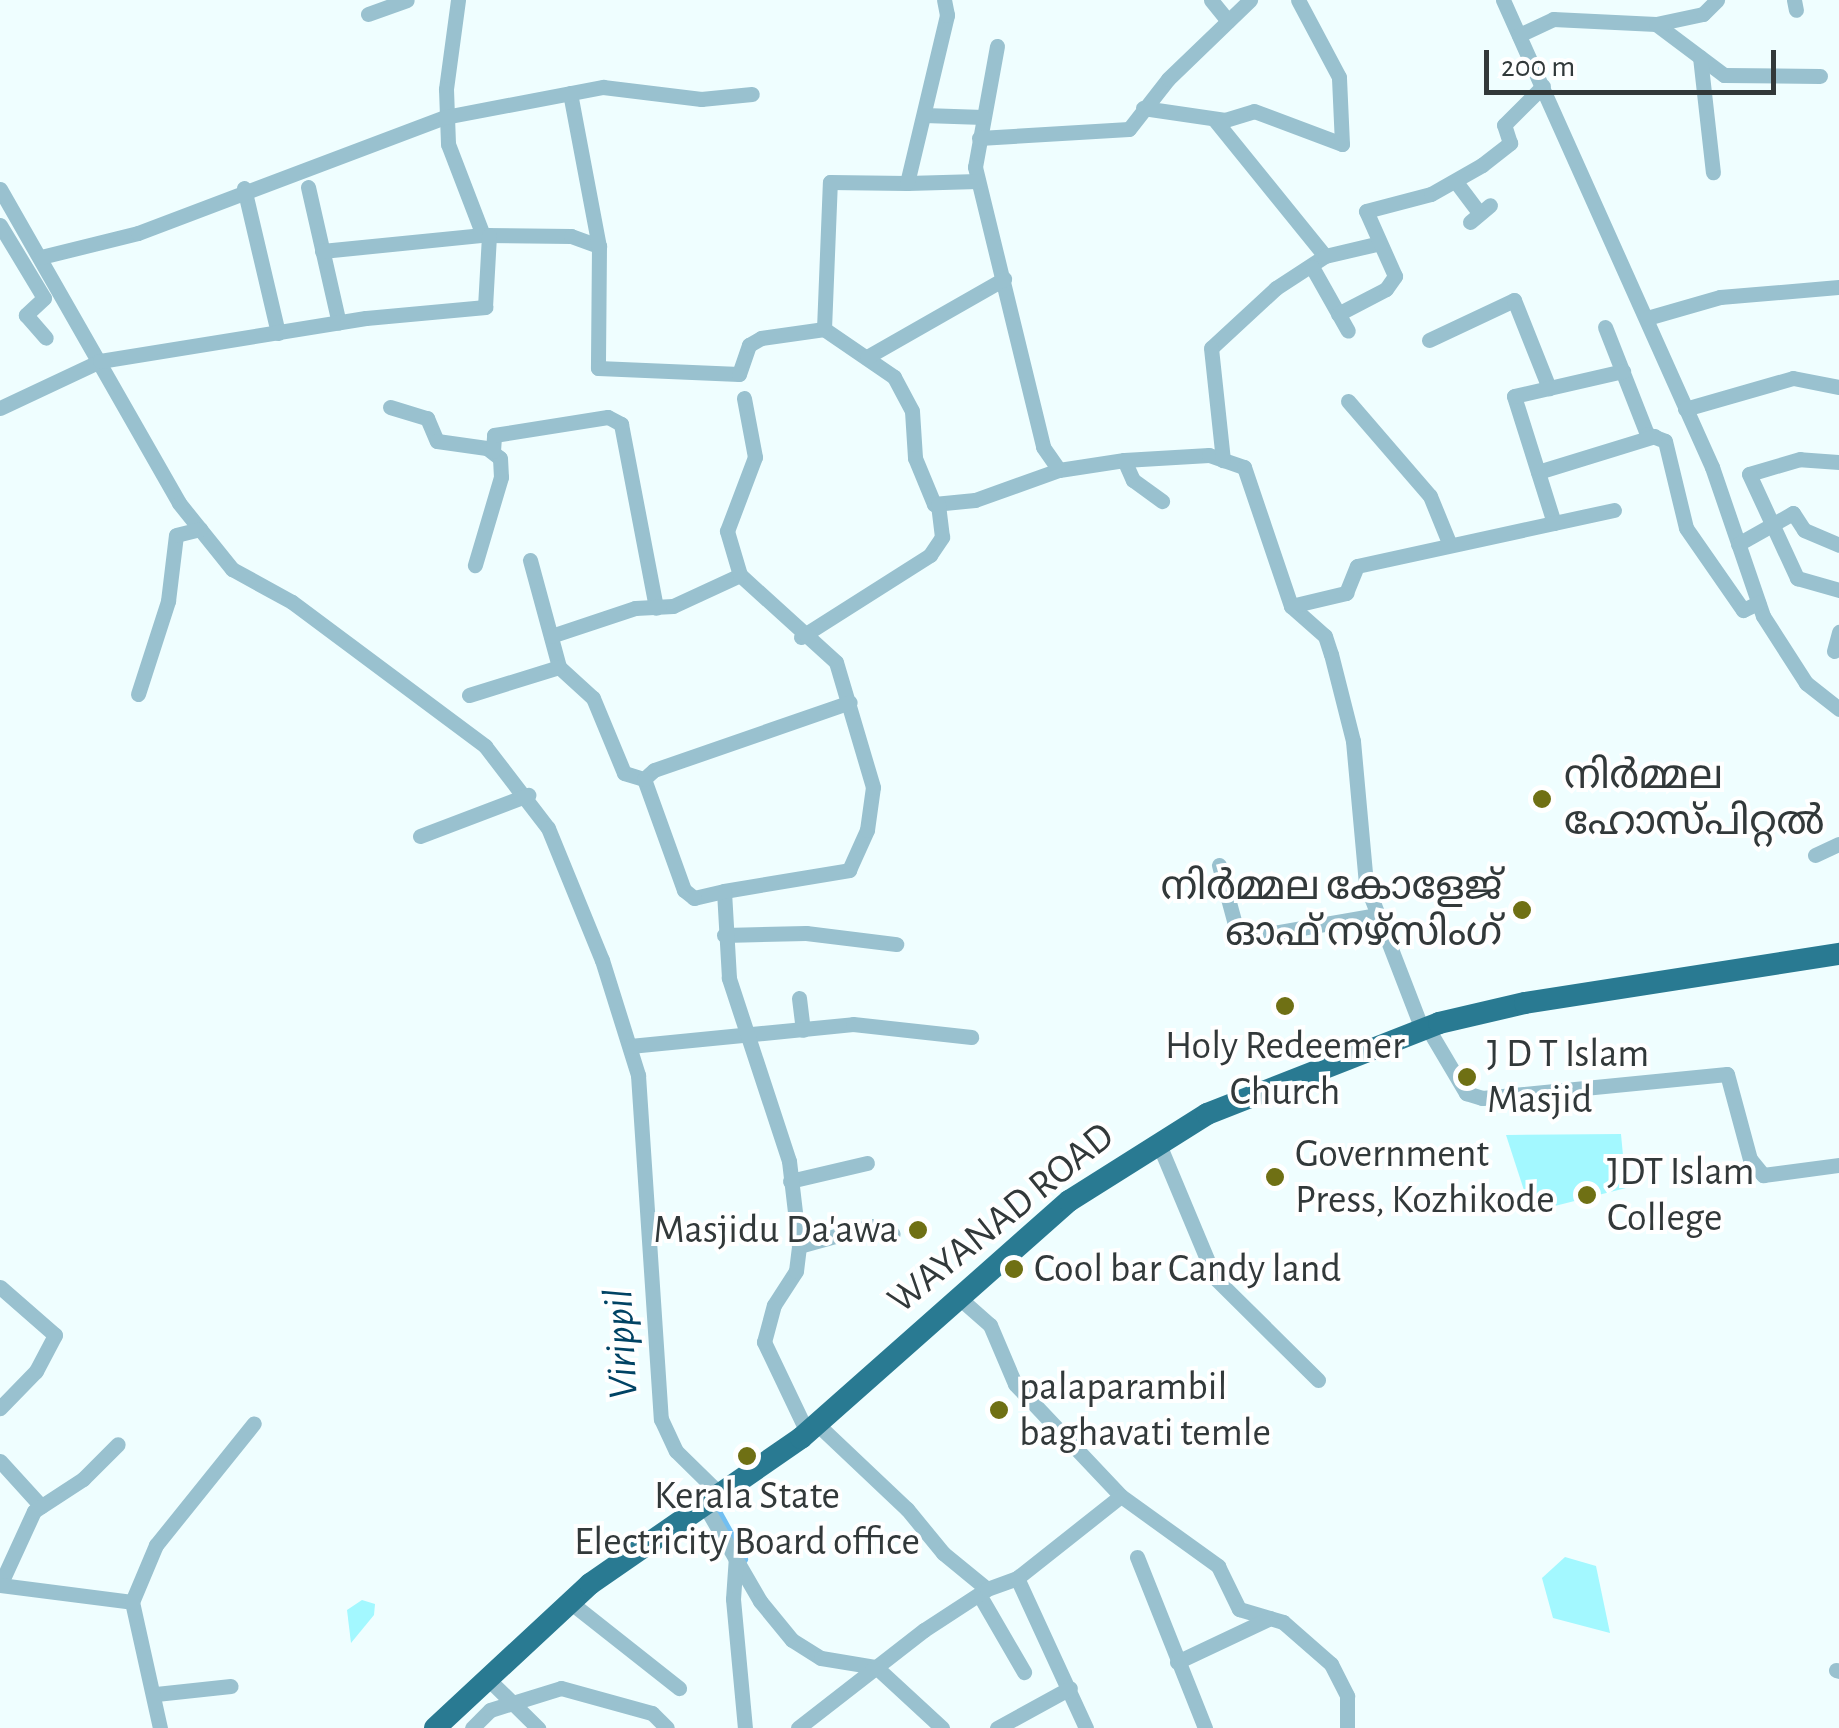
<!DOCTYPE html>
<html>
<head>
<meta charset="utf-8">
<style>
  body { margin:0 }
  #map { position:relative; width:1839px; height:1728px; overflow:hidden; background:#effeff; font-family:"Alegreya Sans","Noto Sans Malayalam",sans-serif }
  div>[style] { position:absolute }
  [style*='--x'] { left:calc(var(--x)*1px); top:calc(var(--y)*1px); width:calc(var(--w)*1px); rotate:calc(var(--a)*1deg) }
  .green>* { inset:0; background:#a3f8ff }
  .canal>* { height:10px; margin:-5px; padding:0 5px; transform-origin:5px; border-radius:5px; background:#72bff1 }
  .minor>* { height:15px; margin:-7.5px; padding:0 7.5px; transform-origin:7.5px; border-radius:7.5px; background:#99c1cf }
  .highway>* { height:22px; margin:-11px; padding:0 11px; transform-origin:11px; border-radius:11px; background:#297a92 }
  .dots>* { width:28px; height:28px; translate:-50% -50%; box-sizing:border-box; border:5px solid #fff; border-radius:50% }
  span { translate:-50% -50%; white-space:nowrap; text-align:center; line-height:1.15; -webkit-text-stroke:8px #fff; paint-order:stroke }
  .poi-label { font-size:40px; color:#32393a }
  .left { translate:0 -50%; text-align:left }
  .right { translate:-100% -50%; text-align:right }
  .street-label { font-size:40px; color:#32393a }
  .water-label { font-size:42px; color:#014364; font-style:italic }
  .scale { position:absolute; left:1484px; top:50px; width:292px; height:45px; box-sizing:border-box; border:5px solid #32393a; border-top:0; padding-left:12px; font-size:30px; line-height:35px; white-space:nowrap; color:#32393a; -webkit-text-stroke:8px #fff; paint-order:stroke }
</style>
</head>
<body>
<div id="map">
  <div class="green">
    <i style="clip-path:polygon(1621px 1134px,1626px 1188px,1531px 1212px,1506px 1135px)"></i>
    <i style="clip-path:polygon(1565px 1557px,1596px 1566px,1610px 1633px,1553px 1618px,1542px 1578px)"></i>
    <i style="clip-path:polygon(362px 1600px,375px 1604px,374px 1615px,351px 1643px,347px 1610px)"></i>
  </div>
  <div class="canal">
    <i style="--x:717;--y:1512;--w:54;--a:61"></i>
  </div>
  <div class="minor">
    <i style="--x:458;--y:0;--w:90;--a:97.7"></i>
    <i style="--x:446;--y:89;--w:55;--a:87.9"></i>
    <i style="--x:448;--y:144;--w:97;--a:69"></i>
    <i style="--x:483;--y:235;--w:88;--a:0.7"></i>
    <i style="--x:571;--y:236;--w:30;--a:20"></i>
    <i style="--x:599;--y:246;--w:122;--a:90.5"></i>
    <i style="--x:598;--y:368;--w:141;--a:2.4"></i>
    <i style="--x:739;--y:374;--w:31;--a:-71"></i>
    <i style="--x:749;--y:345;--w:14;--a:-30"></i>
    <i style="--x:761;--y:338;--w:64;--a:-8.1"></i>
    <i style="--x:824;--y:329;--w:85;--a:34.4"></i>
    <i style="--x:894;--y:377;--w:38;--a:62"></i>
    <i style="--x:912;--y:411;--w:47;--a:86.3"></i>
    <i style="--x:915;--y:458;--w:50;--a:67.6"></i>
    <i style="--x:934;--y:504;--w:41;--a:-5.6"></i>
    <i style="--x:975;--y:500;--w:89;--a:-19.7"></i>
    <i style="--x:1059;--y:470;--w:66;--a:-8.7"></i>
    <i style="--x:1124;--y:460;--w:85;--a:-3.4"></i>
    <i style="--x:1209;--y:455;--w:37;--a:19"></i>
    <i style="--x:1244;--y:467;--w:147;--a:71.3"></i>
    <i style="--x:1291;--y:606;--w:45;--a:41.4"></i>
    <i style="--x:1325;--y:636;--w:19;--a:72"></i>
    <i style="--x:1331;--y:654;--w:90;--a:75.8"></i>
    <i style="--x:1353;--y:741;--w:144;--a:84.8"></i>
    <i style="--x:1366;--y:884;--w:155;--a:68.9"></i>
    <i style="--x:1211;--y:0;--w:27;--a:51"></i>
    <i style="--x:1503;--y:0;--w:512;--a:65.89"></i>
    <i style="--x:1712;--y:467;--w:157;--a:71.1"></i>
    <i style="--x:1763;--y:616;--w:80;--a:57.3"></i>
    <i style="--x:1806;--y:683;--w:42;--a:38.2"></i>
    <i style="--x:1794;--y:0;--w:10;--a:79"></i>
    <i style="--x:368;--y:14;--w:41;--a:-19.7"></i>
    <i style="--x:1656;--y:24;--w:85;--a:36.9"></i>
    <i style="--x:1724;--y:75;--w:96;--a:0.6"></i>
    <i style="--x:1519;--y:35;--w:38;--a:-25"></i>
    <i style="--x:1553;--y:19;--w:103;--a:2.8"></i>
    <i style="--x:1656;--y:24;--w:48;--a:-12"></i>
    <i style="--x:1703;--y:14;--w:20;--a:-45"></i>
    <i style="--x:997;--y:46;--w:123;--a:100.3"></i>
    <i style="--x:975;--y:167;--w:288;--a:76.3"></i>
    <i style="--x:1043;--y:447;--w:28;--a:55"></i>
    <i style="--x:1700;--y:57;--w:116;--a:83.6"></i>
    <i style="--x:570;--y:93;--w:156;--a:79.3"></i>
    <i style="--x:1143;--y:108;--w:83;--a:8.3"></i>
    <i style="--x:1225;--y:120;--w:30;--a:-17"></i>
    <i style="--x:1254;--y:111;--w:94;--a:20.6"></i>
    <i style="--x:1342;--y:144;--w:67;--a:-92.6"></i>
    <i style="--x:1339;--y:77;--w:87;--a:-118"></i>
    <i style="--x:924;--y:115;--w:59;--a:1.9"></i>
    <i style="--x:1214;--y:119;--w:176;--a:51"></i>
    <i style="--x:1325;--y:256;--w:59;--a:146.9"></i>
    <i style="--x:1276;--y:288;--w:88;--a:137.3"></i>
    <i style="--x:1211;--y:348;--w:113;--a:83.9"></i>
    <i style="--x:979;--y:138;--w:150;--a:-3.4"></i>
    <i style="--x:1129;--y:129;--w:63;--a:-52"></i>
    <i style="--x:1168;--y:79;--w:114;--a:-43.9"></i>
    <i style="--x:1456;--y:182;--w:39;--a:53"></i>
    <i style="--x:907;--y:183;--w:71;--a:-1.6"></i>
    <i style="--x:308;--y:187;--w:139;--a:77.2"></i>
    <i style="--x:244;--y:188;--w:149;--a:76.8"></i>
    <i style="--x:0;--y:189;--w:361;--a:60.3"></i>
    <i style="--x:179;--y:503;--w:85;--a:51.2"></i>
    <i style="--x:232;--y:569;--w:68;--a:28.8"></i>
    <i style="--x:292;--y:602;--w:241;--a:36.7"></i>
    <i style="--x:485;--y:746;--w:103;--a:52.5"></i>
    <i style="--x:548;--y:828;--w:143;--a:67.8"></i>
    <i style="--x:602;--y:960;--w:121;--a:72.6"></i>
    <i style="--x:638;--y:1075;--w:345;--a:86.2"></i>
    <i style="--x:661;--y:1419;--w:35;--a:65"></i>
    <i style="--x:676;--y:1451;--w:63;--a:44.4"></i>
    <i style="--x:1470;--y:222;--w:26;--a:-40"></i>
    <i style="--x:0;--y:225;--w:85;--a:58.9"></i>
    <i style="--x:44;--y:298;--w:25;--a:137"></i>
    <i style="--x:26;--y:315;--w:30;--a:49"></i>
    <i style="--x:322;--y:251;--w:162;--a:-5.7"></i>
    <i style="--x:1325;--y:256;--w:52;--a:-13.2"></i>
    <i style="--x:41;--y:257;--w:100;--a:-13.9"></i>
    <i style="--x:138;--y:233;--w:328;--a:-20.7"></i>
    <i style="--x:445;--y:117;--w:161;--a:-10.8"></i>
    <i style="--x:603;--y:87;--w:99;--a:7"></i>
    <i style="--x:701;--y:99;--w:51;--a:-5.6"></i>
    <i style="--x:1312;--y:267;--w:73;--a:60.6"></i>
    <i style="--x:1338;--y:314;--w:54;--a:-27.5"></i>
    <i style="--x:1386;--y:289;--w:16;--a:-55"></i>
    <i style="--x:1395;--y:276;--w:71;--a:-114"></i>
    <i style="--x:1366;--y:211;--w:67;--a:-14.7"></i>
    <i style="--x:1431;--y:194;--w:59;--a:-29.6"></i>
    <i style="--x:1482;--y:165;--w:36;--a:-38"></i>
    <i style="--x:1510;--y:143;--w:19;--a:-108"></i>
    <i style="--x:1504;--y:125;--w:55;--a:-45"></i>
    <i style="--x:1647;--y:318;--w:76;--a:-16"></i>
    <i style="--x:1720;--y:297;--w:119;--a:-4.8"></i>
    <i style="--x:1605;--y:327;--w:115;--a:68.6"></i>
    <i style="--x:1647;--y:434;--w:19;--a:21"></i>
    <i style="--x:1665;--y:441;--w:89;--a:76.4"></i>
    <i style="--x:1686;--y:528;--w:100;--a:55.2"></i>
    <i style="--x:1743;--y:610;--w:17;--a:-25"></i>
    <i style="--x:824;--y:329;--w:147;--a:-87.7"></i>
    <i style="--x:830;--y:182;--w:77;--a:0.7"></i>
    <i style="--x:907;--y:183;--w:173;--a:-76.6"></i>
    <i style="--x:947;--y:15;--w:15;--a:-101"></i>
    <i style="--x:1429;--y:340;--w:94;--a:-25.2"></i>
    <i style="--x:1514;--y:300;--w:95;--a:68.3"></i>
    <i style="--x:867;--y:357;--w:158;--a:-29.7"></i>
    <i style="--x:1348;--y:401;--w:125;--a:49.2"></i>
    <i style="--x:1430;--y:496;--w:53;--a:67.8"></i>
    <i style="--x:390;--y:407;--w:39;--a:17"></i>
    <i style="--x:427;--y:418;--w:25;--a:67"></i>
    <i style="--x:437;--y:441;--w:50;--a:8"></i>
    <i style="--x:487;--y:448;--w:16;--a:38"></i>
    <i style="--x:500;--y:458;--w:19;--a:87"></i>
    <i style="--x:501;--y:477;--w:92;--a:106.5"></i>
    <i style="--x:0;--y:408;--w:110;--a:-25.2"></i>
    <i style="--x:100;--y:361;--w:269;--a:-9.2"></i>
    <i style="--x:366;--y:318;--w:120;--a:-5.3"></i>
    <i style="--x:485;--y:307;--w:72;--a:-86.8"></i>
    <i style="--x:1685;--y:409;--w:112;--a:-16"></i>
    <i style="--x:1793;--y:378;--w:47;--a:11.1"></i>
    <i style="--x:493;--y:451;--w:16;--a:-86"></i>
    <i style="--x:494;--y:435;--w:115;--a:-9"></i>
    <i style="--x:608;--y:417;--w:15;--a:28"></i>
    <i style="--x:621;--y:424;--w:187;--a:79.2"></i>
    <i style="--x:1124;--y:460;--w:22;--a:66"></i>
    <i style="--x:1133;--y:480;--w:36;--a:36"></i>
    <i style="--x:1839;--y:462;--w:39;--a:-176"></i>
    <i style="--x:1800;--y:459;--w:53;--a:163.6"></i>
    <i style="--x:1749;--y:474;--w:115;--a:65.2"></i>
    <i style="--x:1797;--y:578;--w:44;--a:15.9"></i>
    <i style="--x:1538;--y:472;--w:122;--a:-17.1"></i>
    <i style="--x:1554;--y:523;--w:133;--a:-107.5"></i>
    <i style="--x:1514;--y:396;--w:112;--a:-12.9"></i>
    <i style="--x:1738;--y:544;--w:63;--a:-29.4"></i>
    <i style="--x:1793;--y:513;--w:20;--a:57"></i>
    <i style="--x:1804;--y:530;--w:38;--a:23"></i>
    <i style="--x:530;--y:560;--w:111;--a:74.8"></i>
    <i style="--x:559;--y:667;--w:46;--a:42.4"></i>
    <i style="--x:593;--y:698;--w:81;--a:67.5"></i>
    <i style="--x:624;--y:773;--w:21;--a:17"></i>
    <i style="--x:1291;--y:606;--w:57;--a:-13.3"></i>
    <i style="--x:1346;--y:593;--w:29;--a:-68"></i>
    <i style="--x:1357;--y:566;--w:263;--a:-12.3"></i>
    <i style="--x:551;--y:636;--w:89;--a:-18.4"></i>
    <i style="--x:635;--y:608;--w:38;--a:-3"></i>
    <i style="--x:673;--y:606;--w:74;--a:-24.8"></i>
    <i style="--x:801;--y:637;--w:153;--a:-32.4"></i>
    <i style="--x:930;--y:555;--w:22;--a:-56"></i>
    <i style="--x:942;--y:537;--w:33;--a:-97"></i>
    <i style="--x:1834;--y:651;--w:20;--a:-75"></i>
    <i style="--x:138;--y:694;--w:98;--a:-72.1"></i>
    <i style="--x:168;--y:601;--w:66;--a:-83.1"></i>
    <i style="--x:176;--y:535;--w:25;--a:-14"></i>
    <i style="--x:469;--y:695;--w:94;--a:-17.3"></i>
    <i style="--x:420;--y:836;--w:116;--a:-20.8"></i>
    <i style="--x:1815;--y:855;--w:26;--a:-25"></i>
    <i style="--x:1219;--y:865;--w:77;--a:74.9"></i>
    <i style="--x:1239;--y:939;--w:139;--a:-9.9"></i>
    <i style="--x:724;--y:891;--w:127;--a:-9.5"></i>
    <i style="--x:849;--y:870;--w:44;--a:-65.8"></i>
    <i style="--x:867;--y:830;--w:43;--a:-82.1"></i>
    <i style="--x:873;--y:787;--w:130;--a:-106.5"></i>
    <i style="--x:836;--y:662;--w:130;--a:-137.8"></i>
    <i style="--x:740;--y:575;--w:46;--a:-106.5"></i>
    <i style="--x:727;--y:531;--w:79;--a:-69.3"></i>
    <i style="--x:755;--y:457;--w:60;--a:-100.6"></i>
    <i style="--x:724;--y:935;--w:82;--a:-1.4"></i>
    <i style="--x:806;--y:933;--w:91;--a:7"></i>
    <i style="--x:799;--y:998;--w:32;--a:83"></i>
    <i style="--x:1427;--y:1027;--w:77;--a:59.4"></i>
    <i style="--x:1466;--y:1093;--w:17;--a:17"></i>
    <i style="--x:1482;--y:1098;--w:246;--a:-5.6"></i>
    <i style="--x:1727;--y:1074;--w:88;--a:74.9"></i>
    <i style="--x:1750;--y:1159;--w:21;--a:51"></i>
    <i style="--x:1763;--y:1175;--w:77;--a:-7.5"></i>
    <i style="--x:630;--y:1046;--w:224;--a:-5.6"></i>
    <i style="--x:853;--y:1024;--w:119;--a:6.3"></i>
    <i style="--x:1158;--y:1142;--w:147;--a:67.3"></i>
    <i style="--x:1215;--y:1278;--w:145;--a:44.7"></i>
    <i style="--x:790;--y:1181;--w:79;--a:-13.2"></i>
    <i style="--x:799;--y:1246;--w:75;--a:-15.5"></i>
    <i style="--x:871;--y:1226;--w:23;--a:20"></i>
    <i style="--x:0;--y:1287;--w:73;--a:41.1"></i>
    <i style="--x:55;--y:1335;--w:41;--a:117.8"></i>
    <i style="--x:36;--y:1371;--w:52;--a:134.2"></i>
    <i style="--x:957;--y:1296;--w:44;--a:41.3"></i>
    <i style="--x:990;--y:1325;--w:64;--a:67"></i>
    <i style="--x:1015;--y:1384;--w:154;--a:46.6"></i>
    <i style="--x:1121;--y:1496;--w:120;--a:35.8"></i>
    <i style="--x:1218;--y:1566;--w:48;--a:64"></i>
    <i style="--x:1239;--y:1609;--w:46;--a:16.5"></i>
    <i style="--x:1283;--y:1622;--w:64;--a:41.2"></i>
    <i style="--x:1331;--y:1664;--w:36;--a:63"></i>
    <i style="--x:1347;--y:1696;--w:32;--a:90"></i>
    <i style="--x:817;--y:1424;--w:124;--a:43.4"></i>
    <i style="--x:907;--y:1509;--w:57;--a:50.7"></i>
    <i style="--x:943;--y:1553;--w:57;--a:39.3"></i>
    <i style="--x:807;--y:1432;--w:100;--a:-115.5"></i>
    <i style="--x:764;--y:1342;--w:38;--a:-75"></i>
    <i style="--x:774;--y:1305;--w:40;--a:-57.1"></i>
    <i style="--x:796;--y:1271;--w:25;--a:-83"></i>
    <i style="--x:799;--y:1246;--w:86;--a:-96.7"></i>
    <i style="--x:789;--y:1161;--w:193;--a:-108.2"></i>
    <i style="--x:729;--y:978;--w:87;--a:-93.3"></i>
    <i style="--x:724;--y:891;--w:31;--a:167"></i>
    <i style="--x:694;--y:898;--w:13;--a:-141"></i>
    <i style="--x:684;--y:890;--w:118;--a:-109.8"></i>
    <i style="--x:644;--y:779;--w:13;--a:-42"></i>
    <i style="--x:654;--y:770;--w:207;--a:-19.1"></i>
    <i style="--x:0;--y:1461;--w:61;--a:47.7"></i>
    <i style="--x:705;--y:1506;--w:110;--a:59.9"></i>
    <i style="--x:760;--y:1601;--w:50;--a:50.6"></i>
    <i style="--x:792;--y:1640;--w:34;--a:32"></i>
    <i style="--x:821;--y:1658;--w:56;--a:9.3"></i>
    <i style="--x:876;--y:1667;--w:90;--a:42.7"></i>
    <i style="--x:736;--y:1556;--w:43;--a:94"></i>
    <i style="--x:733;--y:1599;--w:130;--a:84.7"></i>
    <i style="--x:1137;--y:1557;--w:184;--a:68.3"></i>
    <i style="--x:1017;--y:1578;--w:165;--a:65.3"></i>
    <i style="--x:0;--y:1585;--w:81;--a:-65.3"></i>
    <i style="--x:34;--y:1511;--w:59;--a:-33.1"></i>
    <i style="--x:83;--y:1479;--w:49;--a:-45"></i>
    <i style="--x:0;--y:1585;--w:133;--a:7.3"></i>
    <i style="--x:980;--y:1596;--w:88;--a:59.9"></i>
    <i style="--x:570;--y:1602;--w:139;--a:38.3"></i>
    <i style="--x:1177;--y:1662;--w:103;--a:-25.3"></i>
    <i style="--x:1836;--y:1670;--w:3;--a:18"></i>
    <i style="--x:489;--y:1680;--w:69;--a:44.4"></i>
    <i style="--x:156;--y:1694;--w:75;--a:-6.1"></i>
    <i style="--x:160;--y:1728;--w:129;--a:-102.5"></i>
    <i style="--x:132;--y:1602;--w:62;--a:-67.2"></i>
    <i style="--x:156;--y:1545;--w:156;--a:-51.2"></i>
    <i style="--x:472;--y:1728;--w:25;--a:-45"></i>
    <i style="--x:490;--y:1710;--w:74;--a:-17.2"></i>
    <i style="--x:561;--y:1688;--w:94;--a:15.4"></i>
    <i style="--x:652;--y:1713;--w:21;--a:45"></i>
    <i style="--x:798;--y:1728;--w:160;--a:-37.9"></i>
    <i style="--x:924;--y:1630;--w:75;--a:-33.1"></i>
    <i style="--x:987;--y:1589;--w:32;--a:-20"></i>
    <i style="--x:1017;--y:1578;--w:132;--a:-38.3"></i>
    <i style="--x:997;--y:1728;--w:83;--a:-28.7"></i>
  </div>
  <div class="highway">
    <i style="--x:435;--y:1728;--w:212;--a:-42.9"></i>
    <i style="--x:590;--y:1584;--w:257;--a:-34.7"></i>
    <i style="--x:801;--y:1438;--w:358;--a:-41.5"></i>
    <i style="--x:1069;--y:1201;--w:163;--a:-32.2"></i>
    <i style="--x:1207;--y:1114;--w:249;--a:-21.4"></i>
    <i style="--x:1439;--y:1023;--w:88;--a:-13.1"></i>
    <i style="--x:1525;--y:1003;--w:318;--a:-8.9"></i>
  </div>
  <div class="dots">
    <i style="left:1542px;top:799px;background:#6f7014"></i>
    <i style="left:1522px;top:910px;background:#6f7014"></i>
    <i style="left:1285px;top:1006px;background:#6f7014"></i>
    <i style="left:1467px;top:1077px;background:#6f7014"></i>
    <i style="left:1275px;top:1177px;background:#6f7014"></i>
    <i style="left:1587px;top:1195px;background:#6f7014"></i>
    <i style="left:918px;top:1230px;background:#6f7014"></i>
    <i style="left:1014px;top:1269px;background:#6f7014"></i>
    <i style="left:999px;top:1410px;background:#6f7014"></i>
    <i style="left:747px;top:1456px;background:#6f7014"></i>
  </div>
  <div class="poi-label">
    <span class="left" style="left:1564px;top:799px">നിർമ്മല<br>ഹോസ്പിറ്റൽ</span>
    <span class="right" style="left:1502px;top:910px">നിർമ്മല കോളേജ്<br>ഓഫ് നഴ്സിംഗ്</span>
    <span style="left:1285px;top:1069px">Holy Redeemer<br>Church</span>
    <span class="left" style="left:1487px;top:1077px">J D T Islam<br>Masjid</span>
    <span class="left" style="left:1295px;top:1177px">Government<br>Press, Kozhikode</span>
    <span class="left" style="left:1607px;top:1195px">JDT Islam<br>College</span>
    <span class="right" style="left:898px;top:1230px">Masjidu Da'awa</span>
    <span class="left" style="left:1034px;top:1269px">Cool bar Candy land</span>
    <span class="left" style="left:1019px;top:1410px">palaparambil<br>baghavati temle</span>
    <span style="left:747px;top:1519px">Kerala State<br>Electricity Board office</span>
  </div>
  <div class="street-label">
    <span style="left:1001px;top:1218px;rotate:-39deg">WAYANAD ROAD</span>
  </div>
  <div class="water-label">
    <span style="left:621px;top:1344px;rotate:-93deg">Virippil</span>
  </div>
  <div class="scale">200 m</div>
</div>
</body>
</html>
